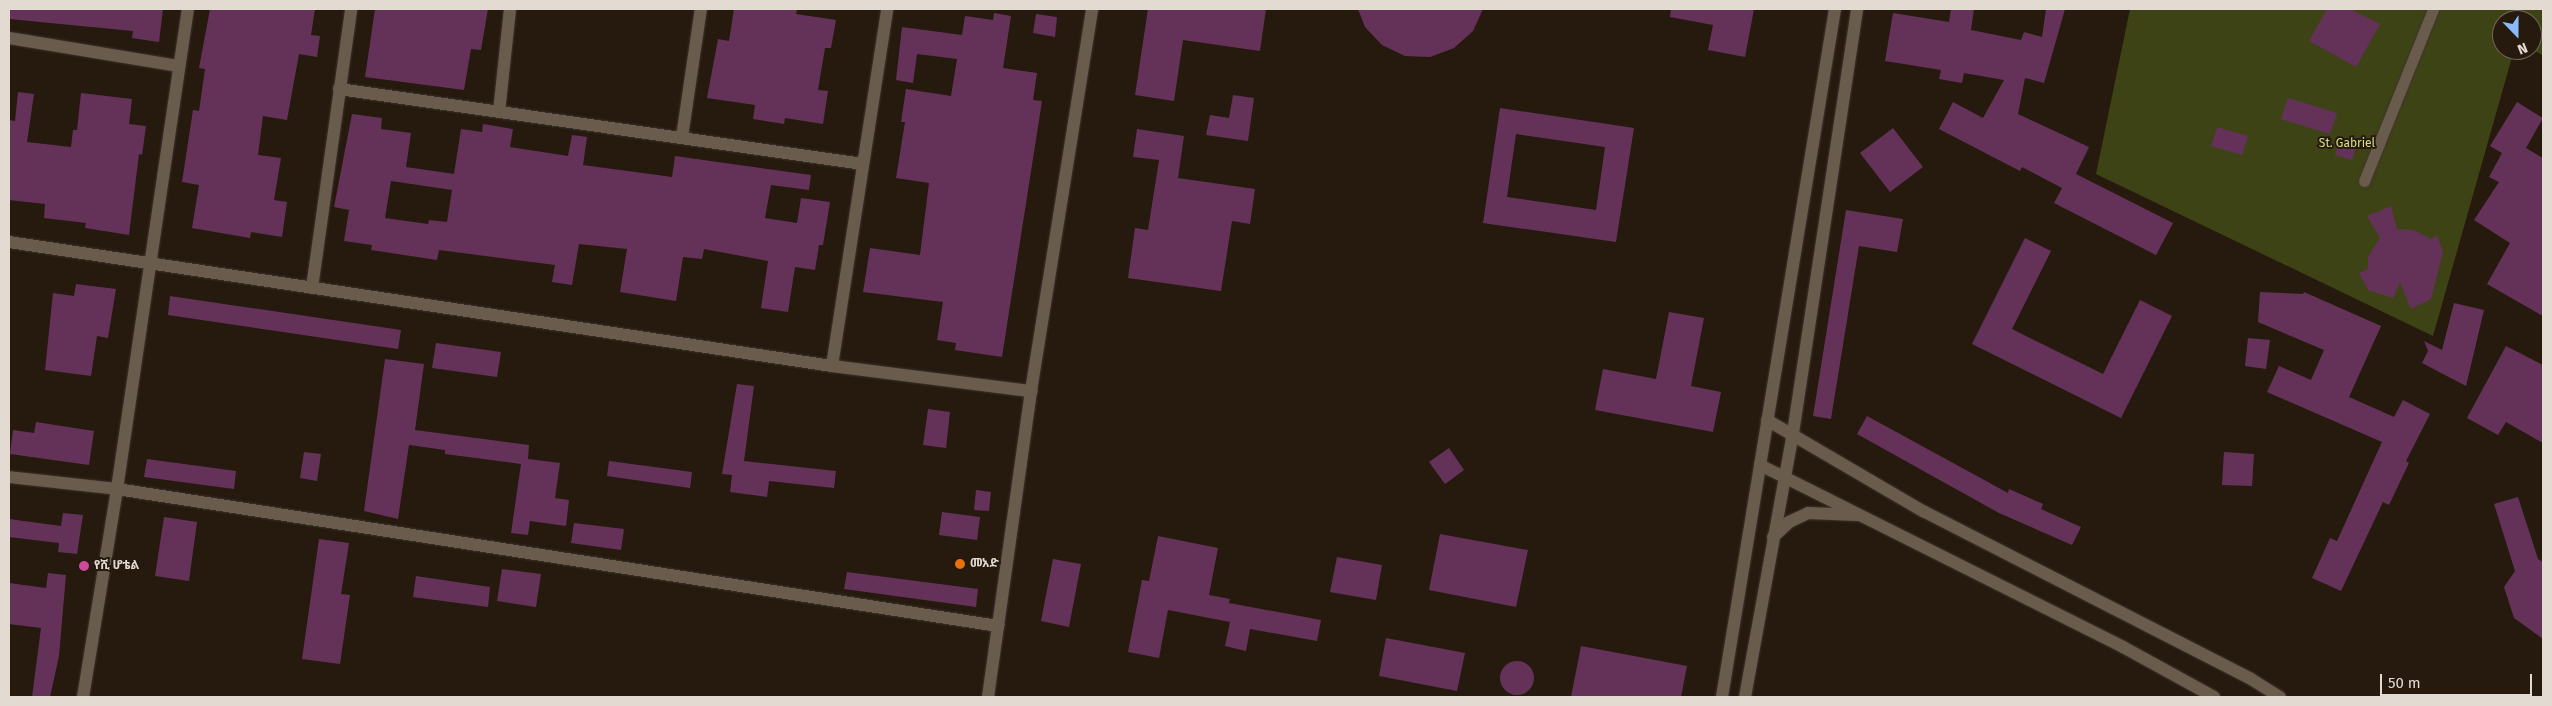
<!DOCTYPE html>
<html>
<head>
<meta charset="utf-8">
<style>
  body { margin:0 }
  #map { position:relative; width:2552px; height:706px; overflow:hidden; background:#261a0e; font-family:"Fira Sans","Noto Sans Ethiopic",sans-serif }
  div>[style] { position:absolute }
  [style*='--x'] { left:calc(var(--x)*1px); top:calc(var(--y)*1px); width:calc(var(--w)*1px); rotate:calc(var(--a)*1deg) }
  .green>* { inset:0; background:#3e4316 }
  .building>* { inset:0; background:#643259 }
  .round { border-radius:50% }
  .roads { filter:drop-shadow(0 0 1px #3e342e) drop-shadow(0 0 1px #3e342e) }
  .service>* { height:11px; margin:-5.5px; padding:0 5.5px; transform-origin:5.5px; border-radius:5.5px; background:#6a5c4d }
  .minor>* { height:12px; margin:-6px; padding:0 6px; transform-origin:6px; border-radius:6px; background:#6a5c4d }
  .tertiary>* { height:12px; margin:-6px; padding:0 6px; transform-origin:6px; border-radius:6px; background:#6a5c4d }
  .secondary>* { height:12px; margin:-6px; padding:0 6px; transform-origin:6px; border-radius:6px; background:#6a5c4d }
  .dots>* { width:14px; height:14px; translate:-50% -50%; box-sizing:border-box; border:2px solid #261a0e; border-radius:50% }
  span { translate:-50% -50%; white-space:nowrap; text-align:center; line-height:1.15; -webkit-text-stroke:4px #261a0e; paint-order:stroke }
  .park-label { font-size:12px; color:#d5e081 }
  .poi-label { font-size:12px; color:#e3dad2; font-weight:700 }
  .left { translate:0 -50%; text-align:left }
  .frame { position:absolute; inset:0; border:10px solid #e3dad2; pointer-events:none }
  .north { position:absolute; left:2492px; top:10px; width:50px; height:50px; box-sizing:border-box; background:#261a0e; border:1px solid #72675c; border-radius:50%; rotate:158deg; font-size:14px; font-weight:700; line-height:20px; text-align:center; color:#e3dad2 }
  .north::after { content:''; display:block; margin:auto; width:18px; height:22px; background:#8abafc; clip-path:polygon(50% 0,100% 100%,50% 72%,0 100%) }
  .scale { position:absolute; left:2380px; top:674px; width:152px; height:22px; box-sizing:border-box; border:2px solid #e3dad2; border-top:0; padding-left:6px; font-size:15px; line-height:18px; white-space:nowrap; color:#e3dad2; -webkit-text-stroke:4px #261a0e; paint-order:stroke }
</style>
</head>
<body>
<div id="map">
  <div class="green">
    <i style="clip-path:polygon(2130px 9px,2543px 9px,2543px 55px,2532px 50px,2532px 20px,2502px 20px,2502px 50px,2514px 50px,2433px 336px,2096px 174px)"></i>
  </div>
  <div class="building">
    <i style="clip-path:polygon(9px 9px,163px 9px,159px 42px,132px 38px,133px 31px,9px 19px)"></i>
    <i style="clip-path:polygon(210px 9px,315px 9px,311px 35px,320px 36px,317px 57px,299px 54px,287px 120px,263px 116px,258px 155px,281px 158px,274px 200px,287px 202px,282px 237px,251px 232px,250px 238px,192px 228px,199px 185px,182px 182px,193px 110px,199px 111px,205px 69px,199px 68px)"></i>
    <i style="clip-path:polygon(375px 9px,488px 9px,481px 50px,471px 49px,464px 90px,365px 77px)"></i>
    <i style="clip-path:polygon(734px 9px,788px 9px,797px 10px,796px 14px,836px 20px,831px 48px,825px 48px,818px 90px,828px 91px,823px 124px,785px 118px,784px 124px,753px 119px,755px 105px,707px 98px,718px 39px,729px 41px)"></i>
    <i style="clip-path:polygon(1148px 9px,1266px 9px,1260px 51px,1183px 40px,1174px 101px,1135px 95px)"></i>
    <i style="clip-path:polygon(1358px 9px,1483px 9px,1473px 31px,1454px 48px,1430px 57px,1405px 56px,1382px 45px,1365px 27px)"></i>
    <i style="clip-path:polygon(1671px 9px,1754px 9px,1745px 57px,1708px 50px,1713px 25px,1670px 17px)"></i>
    <i style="clip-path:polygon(1951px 9px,1974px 9px,1971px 30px,2021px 40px,2024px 32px,2042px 37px,2046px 9px,2065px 9px,2044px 83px,2025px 78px,2018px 114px,2089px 147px,2076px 174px,2173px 223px,2156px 255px,2054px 203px,2062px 188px,2022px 167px,2020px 171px,1939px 129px,1953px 102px,1983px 118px,2004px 80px,1964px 73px,1962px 83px,1939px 79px,1941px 70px,1885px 61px,1893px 13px,1949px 22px)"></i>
    <i style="clip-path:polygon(2327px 9px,2350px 9px,2380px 24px,2356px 67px,2309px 41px)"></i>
    <i style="clip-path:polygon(994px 13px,1011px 16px,1003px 68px,1037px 73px,1033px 100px,1042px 101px,1002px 357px,955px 350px,956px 343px,937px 340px,943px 302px,863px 292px,870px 248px,920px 255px,929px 183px,896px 178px,905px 122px,901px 122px,906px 89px,951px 96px,957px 59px,917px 54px,913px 83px,896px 80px,902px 27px,962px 35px,965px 16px,993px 20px)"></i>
    <i style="clip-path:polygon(1036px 14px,1057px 17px,1055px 37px,1033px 33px)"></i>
    <i style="clip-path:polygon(18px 92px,34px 94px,27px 142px,71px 147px,73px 130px,77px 130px,81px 93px,132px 99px,129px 124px,146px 126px,142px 155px,139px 154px,129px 235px,85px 228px,86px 223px,44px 218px,45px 204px,9px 200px,9px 120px,15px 121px)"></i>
    <i style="clip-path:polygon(1233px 95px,1254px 98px,1248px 141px,1206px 135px,1210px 115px,1229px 118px)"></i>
    <i style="clip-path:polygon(2288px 98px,2337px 113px,2330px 134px,2281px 119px)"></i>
    <i style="clip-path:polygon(2517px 102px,2543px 118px,2526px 148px,2543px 158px,2543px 316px,2487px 284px,2510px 243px,2474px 220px,2499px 182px,2489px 177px,2502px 153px,2490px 146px)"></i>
    <i style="clip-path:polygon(evenodd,1500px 108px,1634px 128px,1616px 242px,1483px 223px,1500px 108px,1516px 134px,1605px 147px,1596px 210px,1507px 197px,1516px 134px)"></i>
    <i style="clip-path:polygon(evenodd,352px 114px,382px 118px,381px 129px,411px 133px,406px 167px,454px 174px,461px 129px,482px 132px,483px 124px,513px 129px,510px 147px,568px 156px,572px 135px,587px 137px,583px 165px,672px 177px,675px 156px,811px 175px,809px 190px,771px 185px,765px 218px,797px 223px,801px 198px,830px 202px,823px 245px,819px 245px,815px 270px,795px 267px,788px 312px,761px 308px,768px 261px,704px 249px,702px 259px,683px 257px,676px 301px,620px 292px,627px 249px,579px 244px,572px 285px,552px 282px,555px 265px,439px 250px,437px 260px,371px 250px,372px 245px,344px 241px,349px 210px,334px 207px,352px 114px,391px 181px,452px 190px,447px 222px,429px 220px,428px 224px,385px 218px,391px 181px)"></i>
    <i style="clip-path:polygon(2217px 127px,2248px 136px,2242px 155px,2211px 146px)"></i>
    <i style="clip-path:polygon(1893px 128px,1923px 167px,1890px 192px,1860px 153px)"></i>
    <i style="clip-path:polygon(1137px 129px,1184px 136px,1178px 178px,1255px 189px,1250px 224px,1232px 221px,1221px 291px,1128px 278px,1135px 228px,1148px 230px,1159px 160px,1133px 157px)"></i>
    <i style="clip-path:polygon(2341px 137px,2357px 142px,2352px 160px,2335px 155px)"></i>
    <i style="clip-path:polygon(2391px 206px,2397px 229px,2413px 230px,2431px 239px,2437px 235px,2443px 252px,2431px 299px,2411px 309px,2400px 282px,2393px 298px,2368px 290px,2359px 273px,2368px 269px,2368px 257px,2380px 238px,2367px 216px)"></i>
    <i style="clip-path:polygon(1846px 210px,1903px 219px,1897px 252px,1859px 246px,1831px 419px,1813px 416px)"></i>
    <i style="clip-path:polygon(2025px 238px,2051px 251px,2012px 329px,2103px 374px,2140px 300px,2172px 316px,2121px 418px,1972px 344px)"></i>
    <i style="clip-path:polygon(76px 284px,116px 289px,108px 338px,97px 336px,91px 376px,45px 370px,53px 293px,74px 296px)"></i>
    <i style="clip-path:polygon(2260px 292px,2303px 294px,2304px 292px,2381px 326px,2349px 397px,2394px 417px,2403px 400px,2430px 414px,2406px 461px,2409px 463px,2389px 505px,2383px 502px,2341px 591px,2312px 578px,2330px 538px,2337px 541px,2382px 442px,2267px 392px,2279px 366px,2311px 380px,2324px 350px,2258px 322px)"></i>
    <i style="clip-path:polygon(170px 296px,401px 330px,398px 349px,168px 315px)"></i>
    <i style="clip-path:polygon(2454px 303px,2484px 310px,2466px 386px,2422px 363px,2428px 351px,2424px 341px,2442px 350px)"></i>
    <i style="clip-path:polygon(1669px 312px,1704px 318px,1691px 386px,1721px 392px,1713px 432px,1595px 410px,1603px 369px,1656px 379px)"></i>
    <i style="clip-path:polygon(2248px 338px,2270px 340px,2266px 369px,2245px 366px)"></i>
    <i style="clip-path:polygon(436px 343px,501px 352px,497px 377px,432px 368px)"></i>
    <i style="clip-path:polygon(2506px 346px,2543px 365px,2543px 443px,2506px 422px,2498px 435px,2467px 418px)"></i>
    <i style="clip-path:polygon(385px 359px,424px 364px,415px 430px,529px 445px,528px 459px,560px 463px,555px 498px,569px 500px,566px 526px,530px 521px,528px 535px,511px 533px,521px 464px,445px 454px,445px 450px,409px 445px,398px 519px,364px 511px)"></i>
    <i style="clip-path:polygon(737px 384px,754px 386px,744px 461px,836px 471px,834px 488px,769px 481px,767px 497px,730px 492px,732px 475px,722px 474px)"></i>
    <i style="clip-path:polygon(928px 409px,950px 412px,946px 448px,923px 445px)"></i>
    <i style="clip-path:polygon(1867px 416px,2008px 493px,2009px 489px,2043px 504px,2041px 509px,2081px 527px,2072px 545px,1999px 513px,1857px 434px)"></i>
    <i style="clip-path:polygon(36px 422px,94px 431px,89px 465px,10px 454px,13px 430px,34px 433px)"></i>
    <i style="clip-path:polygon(1449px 448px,1464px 470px,1445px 484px,1429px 462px)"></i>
    <i style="clip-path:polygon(304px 452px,321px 454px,317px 481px,300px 478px)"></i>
    <i style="clip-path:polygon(2224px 452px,2254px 454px,2252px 486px,2222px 485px)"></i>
    <i style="clip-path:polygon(147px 459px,236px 471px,234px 489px,144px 477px)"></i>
    <i style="clip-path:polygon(609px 461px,692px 472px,690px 488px,607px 476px)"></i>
    <i style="clip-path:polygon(976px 490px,991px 492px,989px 511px,974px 510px)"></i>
    <i style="clip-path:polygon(2518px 497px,2538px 559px,2543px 562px,2543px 639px,2514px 618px,2504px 587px,2515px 571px,2494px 504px)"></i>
    <i style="clip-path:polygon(942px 512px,980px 517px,977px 540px,939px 535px)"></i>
    <i style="clip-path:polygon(63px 513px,83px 515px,77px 554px,58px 552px,59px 543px,9px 537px,9px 519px,61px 526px)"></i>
    <i style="clip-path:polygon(164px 517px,197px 522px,189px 581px,155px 576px)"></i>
    <i style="clip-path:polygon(574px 523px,624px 529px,621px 550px,571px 543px)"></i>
    <i style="clip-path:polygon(1440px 534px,1528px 550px,1516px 607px,1429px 590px)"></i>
    <i style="clip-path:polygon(1158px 536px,1218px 548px,1209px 595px,1230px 599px,1229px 603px,1321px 620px,1317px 641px,1250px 629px,1246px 651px,1225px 646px,1230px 622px,1168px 610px,1159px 658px,1128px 652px,1142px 580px,1149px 581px)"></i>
    <i style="clip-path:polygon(319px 539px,349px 543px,341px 594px,350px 595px,340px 664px,302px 659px)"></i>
    <i style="clip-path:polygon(1337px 557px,1382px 565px,1376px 600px,1330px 592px)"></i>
    <i style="clip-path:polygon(1053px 559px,1081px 564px,1069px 627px,1041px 621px)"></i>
    <i style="clip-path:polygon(502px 569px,541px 574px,536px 607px,497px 601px)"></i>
    <i style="clip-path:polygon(847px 572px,978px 589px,976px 607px,844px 589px)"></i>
    <i style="clip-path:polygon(48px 573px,66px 575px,59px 656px,50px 697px,32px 697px,41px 628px,9px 624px,9px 583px,46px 588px)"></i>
    <i style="clip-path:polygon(416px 576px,490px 587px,488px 607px,413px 597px)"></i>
    <i style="clip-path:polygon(1386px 638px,1465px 653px,1457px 691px,1379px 676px)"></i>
    <i style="clip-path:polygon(1581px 646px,1687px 666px,1681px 697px,1571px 697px)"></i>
    <i class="round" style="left:1500px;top:661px;width:34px;height:34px"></i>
  </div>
  <div class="roads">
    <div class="service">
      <i style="--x:2364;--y:181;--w:185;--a:-68.1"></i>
    </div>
    <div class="minor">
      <i style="--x:9;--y:38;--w:171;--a:9.4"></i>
      <i style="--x:339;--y:89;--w:529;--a:8.15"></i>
      <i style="--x:499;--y:112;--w:104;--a:-83.9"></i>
      <i style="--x:682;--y:137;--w:129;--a:-81.6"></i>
      <i style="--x:9;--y:242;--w:832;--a:8.57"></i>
      <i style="--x:832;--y:366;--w:201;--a:7.2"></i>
      <i style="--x:312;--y:288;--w:282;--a:-82"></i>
      <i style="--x:832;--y:366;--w:361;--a:-81.2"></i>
      <i style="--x:9;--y:477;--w:109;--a:6.3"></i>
      <i style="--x:117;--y:489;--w:892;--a:8.84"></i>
      <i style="--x:988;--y:697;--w:309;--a:-82"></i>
      <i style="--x:1031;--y:391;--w:387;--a:-80.9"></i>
    </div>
    <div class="tertiary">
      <i style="--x:1767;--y:420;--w:181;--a:30.3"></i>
      <i style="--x:1923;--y:511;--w:369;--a:27.1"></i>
      <i style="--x:2251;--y:679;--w:34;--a:32"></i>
      <i style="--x:1760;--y:465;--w:406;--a:26.6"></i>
      <i style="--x:2123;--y:647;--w:104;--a:28.8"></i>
      <i style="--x:83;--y:697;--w:211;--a:-80.7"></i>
      <i style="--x:117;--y:489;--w:485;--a:-81.6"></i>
    </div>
    <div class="secondary">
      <i style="--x:1773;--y:537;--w:22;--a:-43"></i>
      <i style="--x:1789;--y:522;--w:21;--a:-25"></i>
      <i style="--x:1808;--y:513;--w:49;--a:2.3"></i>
      <i style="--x:1722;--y:697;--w:697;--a:-80.67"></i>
      <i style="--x:1745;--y:697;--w:268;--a:-79.7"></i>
      <i style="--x:1793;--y:433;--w:429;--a:-81.4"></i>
    </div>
  </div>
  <div class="dots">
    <i style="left:960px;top:564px;background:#e8710a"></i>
    <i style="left:84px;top:566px;background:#d1479c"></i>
  </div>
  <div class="park-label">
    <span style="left:2347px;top:144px">St. Gabriel</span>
  </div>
  <div class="poi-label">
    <span class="left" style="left:970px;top:564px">መአድ</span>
    <span class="left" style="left:94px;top:566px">የሺ ሆቴል</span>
  </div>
  <div class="frame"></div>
  <div class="north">N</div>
  <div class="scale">50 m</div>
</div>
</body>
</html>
